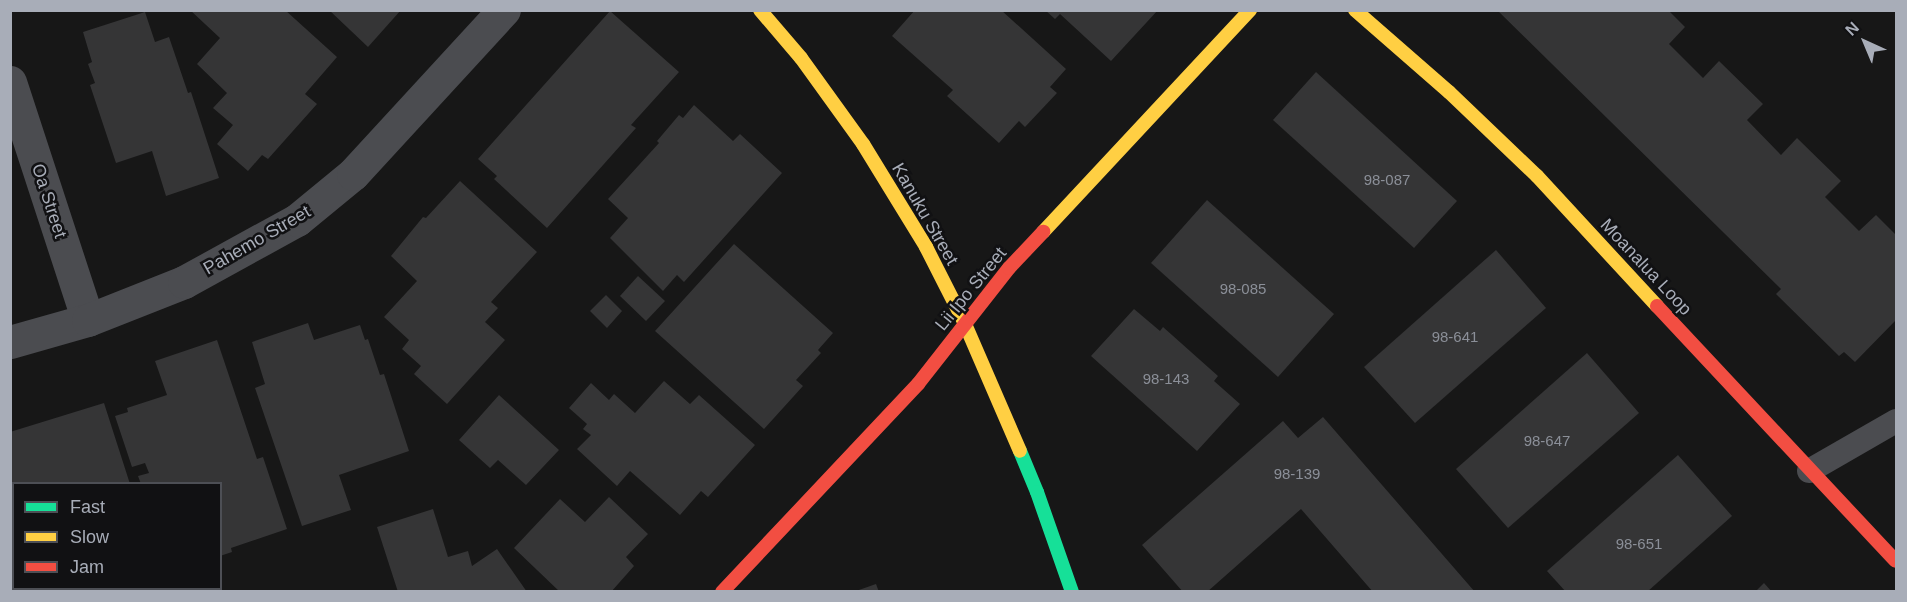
<!DOCTYPE html>
<html>
<head>
<meta charset="utf-8">
<style>
  body { margin:0 }
  #map { position:relative; width:1907px; height:602px; overflow:hidden; background:#171717; font-family:Helvetica,sans-serif }
  div>[style] { position:absolute }
  [style*='--x'] { left:calc(var(--x)*1px); top:calc(var(--y)*1px); width:calc(var(--w)*1px); rotate:calc(var(--a)*1deg) }
  .building>* { inset:0; background:#353536 }
  .lane>* { height:24px; margin:-12px; padding:0 12px; transform-origin:12px; border-radius:12px; background:#4b4c50 }
  .street>* { height:33px; margin:-16.5px; padding:0 16.5px; transform-origin:16.5px; border-radius:16.5px; background:#4b4c50 }
  .fast>* { height:14px; margin:-7px; padding:0 7px; transform-origin:7px; border-radius:7px; background:#16e098 }
  .slow>* { height:14px; margin:-7px; padding:0 7px; transform-origin:7px; border-radius:7px; background:#ffcf43 }
  .jam>* { height:14px; margin:-7px; padding:0 7px; transform-origin:7px; border-radius:7px; background:#f24e42 }
  span { translate:-50% -50%; white-space:nowrap; text-align:center; line-height:1.15; -webkit-text-stroke:5px #111113; paint-order:stroke }
  .number-label { font-size:15px; color:#8b8f98 }
  .number-label span { -webkit-text-stroke-width:0 }
  .street-label { font-size:18px; color:#a8adb8 }
  .frame { position:absolute; inset:0; border:12px solid #a8adb8; pointer-events:none }
  .legend { position:absolute; left:12px; top:482px; width:210px; height:108px; box-sizing:border-box; background:#111113; border:2px solid #4d4f55; margin:0; padding:8px 10px; list-style:none; font-size:18px; color:#a8adb8 }
  .legend li { display:flex; align-items:center; gap:12px; height:30px }
  .legend b { width:30px; border:2px solid #4d4f55 }
  .north { position:absolute; left:1835px; top:12px; width:60px; height:60px; -webkit-text-stroke:4px #111113; paint-order:stroke; rotate:316deg; font-size:16px; font-weight:700; line-height:24px; text-align:center; color:#a8adb8 }
  .north::after { content:''; display:block; margin:auto; width:21px; height:27px; background:#a8adb8; clip-path:polygon(50% 0,100% 100%,50% 72%,0 100%) }
</style>
</head>
<body>
<div id="map">
  <div class="building">
    <i style="clip-path:polygon(190px 10px,285px 10px,337px 57px,305px 94px,317px 104px,268px 159px,262px 155px,248px 171px,217px 144px,233px 125px,213px 108px,227px 93px,197px 64px,220px 38px)"></i>
    <i style="clip-path:polygon(329px 10px,401px 10px,368px 47px)"></i>
    <i style="clip-path:polygon(915px 10px,1001px 10px,1066px 69px,1050px 87px,1057px 93px,1025px 127px,1019px 121px,999px 143px,947px 96px,953px 90px,892px 36px)"></i>
    <i style="clip-path:polygon(1045px 10px,1158px 10px,1111px 61px,1060px 14px,1055px 19px)"></i>
    <i style="clip-path:polygon(1497px 10px,1668px 10px,1685px 27px,1669px 44px,1703px 78px,1719px 61px,1763px 104px,1747px 120px,1781px 155px,1797px 138px,1841px 181px,1825px 197px,1859px 231px,1876px 215px,1896px 235px,1896px 320px,1855px 362px,1844px 352px,1839px 356px,1776px 294px,1781px 289px)"></i>
    <i style="clip-path:polygon(610px 11px,679px 72px,631px 125px,636px 128px,547px 228px,494px 179px,497px 176px,478px 159px)"></i>
    <i style="clip-path:polygon(145px 12px,155px 42px,169px 37px,188px 93px,191px 92px,219px 178px,166px 196px,152px 151px,116px 163px,90px 85px,95px 83px,88px 64px,92px 62px,83px 32px)"></i>
    <i style="clip-path:polygon(1316px 72px,1457px 201px,1414px 248px,1273px 120px)"></i>
    <i style="clip-path:polygon(694px 105px,733px 141px,740px 134px,782px 173px,684px 282px,677px 275px,663px 291px,610px 238px,628px 218px,608px 199px,659px 143px,657px 141px,679px 115px,683px 118px)"></i>
    <i style="clip-path:polygon(460px 181px,537px 252px,491px 302px,498px 308px,485px 322px,505px 340px,447px 404px,414px 374px,421px 366px,402px 349px,409px 340px,384px 317px,417px 281px,391px 256px,423px 217px,426px 218px)"></i>
    <i style="clip-path:polygon(1207px 200px,1334px 314px,1278px 377px,1151px 263px)"></i>
    <i style="clip-path:polygon(734px 244px,833px 333px,818px 350px,821px 353px,796px 380px,803px 386px,764px 429px,655px 331px)"></i>
    <i style="clip-path:polygon(1496px 250px,1546px 308px,1415px 423px,1364px 367px)"></i>
    <i style="clip-path:polygon(638px 276px,665px 301px,646px 321px,620px 296px)"></i>
    <i style="clip-path:polygon(606px 295px,622px 311px,607px 328px,590px 311px)"></i>
    <i style="clip-path:polygon(1134px 309px,1160px 331px,1163px 327px,1218px 376px,1214px 381px,1240px 404px,1197px 451px,1091px 356px)"></i>
    <i style="clip-path:polygon(308px 323px,314px 340px,360px 325px,365px 340px,368px 339px,380px 375px,384px 374px,409px 451px,339px 475px,351px 510px,302px 526px,255px 388px,265px 384px,252px 342px)"></i>
    <i style="clip-path:polygon(217px 340px,257px 459px,263px 457px,287px 529px,231px 548px,232px 552px,220px 556px,220px 484px,141px 484px,138px 476px,149px 473px,145px 463px,132px 467px,115px 416px,128px 412px,127px 408px,167px 395px,155px 361px)"></i>
    <i style="clip-path:polygon(1587px 353px,1639px 413px,1508px 528px,1456px 469px)"></i>
    <i style="clip-path:polygon(664px 381px,690px 404px,699px 395px,755px 445px,708px 497px,701px 491px,680px 515px,630px 471px,617px 486px,577px 449px,591px 435px,583px 429px,587px 424px,569px 408px,591px 383px,609px 400px,614px 394px,635px 413px)"></i>
    <i style="clip-path:polygon(499px 395px,559px 450px,526px 485px,498px 460px,490px 468px,459px 440px)"></i>
    <i style="clip-path:polygon(104px 403px,130px 484px,14px 484px,13px 508px,10px 500px,10px 432px)"></i>
    <i style="clip-path:polygon(1323px 417px,1475px 592px,1373px 592px,1301px 509px,1207px 592px,1183px 592px,1142px 545px,1283px 421px,1298px 438px)"></i>
    <i style="clip-path:polygon(1678px 455px,1732px 516px,1647px 592px,1566px 592px,1547px 571px)"></i>
    <i style="clip-path:polygon(609px 497px,648px 534px,626px 557px,634px 566px,611px 592px,560px 592px,514px 548px,560px 499px,585px 522px)"></i>
    <i style="clip-path:polygon(433px 509px,448px 557px,468px 551px,472px 566px,497px 549px,527px 592px,398px 592px,377px 527px)"></i>
    <i style="clip-path:polygon(1764px 583px,1772px 592px,1755px 592px)"></i>
    <i style="clip-path:polygon(876px 584px,879px 592px,856px 592px,856px 591px)"></i>
    <i style="clip-path:polygon(39px 588px,104px 588px,104px 589px,96px 592px,40px 592px)"></i>
  </div>
  <div class="lane">
    <i style="--x:1809;--y:471;--w:100;--a:-29.9"></i>
  </div>
  <div class="street">
    <i style="--x:10;--y:82;--w:250;--a:71.9"></i>
    <i style="--x:10;--y:342;--w:81;--a:-15.8"></i>
    <i style="--x:88;--y:320;--w:103;--a:-21.6"></i>
    <i style="--x:184;--y:282;--w:129;--a:-28.8"></i>
    <i style="--x:297;--y:220;--w:72;--a:-39.4"></i>
    <i style="--x:353;--y:174;--w:223;--a:-47.4"></i>
  </div>
  <div class="fast">
    <i style="--x:1020;--y:451;--w:44;--a:67.5"></i>
    <i style="--x:1037;--y:492;--w:106;--a:70.7"></i>
  </div>
  <div class="slow">
    <i style="--x:760;--y:10;--w:63;--a:49.5"></i>
    <i style="--x:801;--y:58;--w:106;--a:54.2"></i>
    <i style="--x:863;--y:144;--w:121;--a:58.5"></i>
    <i style="--x:926;--y:247;--w:86;--a:63.1"></i>
    <i style="--x:965;--y:324;--w:138;--a:66.6"></i>
    <i style="--x:1355;--y:10;--w:125;--a:41.1"></i>
    <i style="--x:1449;--y:92;--w:122;--a:43.7"></i>
    <i style="--x:1537;--y:176;--w:177;--a:47.3"></i>
    <i style="--x:1043;--y:232;--w:304;--a:-47"></i>
  </div>
  <div class="jam">
    <i style="--x:1657;--y:306;--w:349;--a:46.9"></i>
    <i style="--x:722;--y:592;--w:286;--a:-46.7"></i>
    <i style="--x:918;--y:384;--w:147;--a:-51.9"></i>
    <i style="--x:1009;--y:268;--w:50;--a:-46.6"></i>
  </div>
  <div class="number-label">
    <span style="left:1387px;top:180px">98-087</span>
    <span style="left:1243px;top:289px">98-085</span>
    <span style="left:1455px;top:337px">98-641</span>
    <span style="left:1166px;top:379px">98-143</span>
    <span style="left:1547px;top:441px">98-647</span>
    <span style="left:1297px;top:474px">98-139</span>
    <span style="left:1639px;top:544px">98-651</span>
  </div>
  <div class="street-label">
    <span style="left:49px;top:201px;rotate:72deg">Oa Street</span>
    <span style="left:925px;top:214px;rotate:60deg">Kanuku Street</span>
    <span style="left:257px;top:240px;rotate:-30deg">Pahemo Street</span>
    <span style="left:1646px;top:267px;rotate:47deg">Moanalua Loop</span>
    <span style="left:971px;top:289px;rotate:-51deg">Lii Ipo Street</span>
  </div>
  <div class="frame"></div>
  <ul class="legend">
  <li><b style="height:8px;background:#16e098"></b>Fast</li>
  <li><b style="height:8px;background:#ffcf43"></b>Slow</li>
  <li><b style="height:8px;background:#f24e42"></b>Jam</li>
  </ul>
  <div class="north">N</div>
</div>
</body>
</html>
